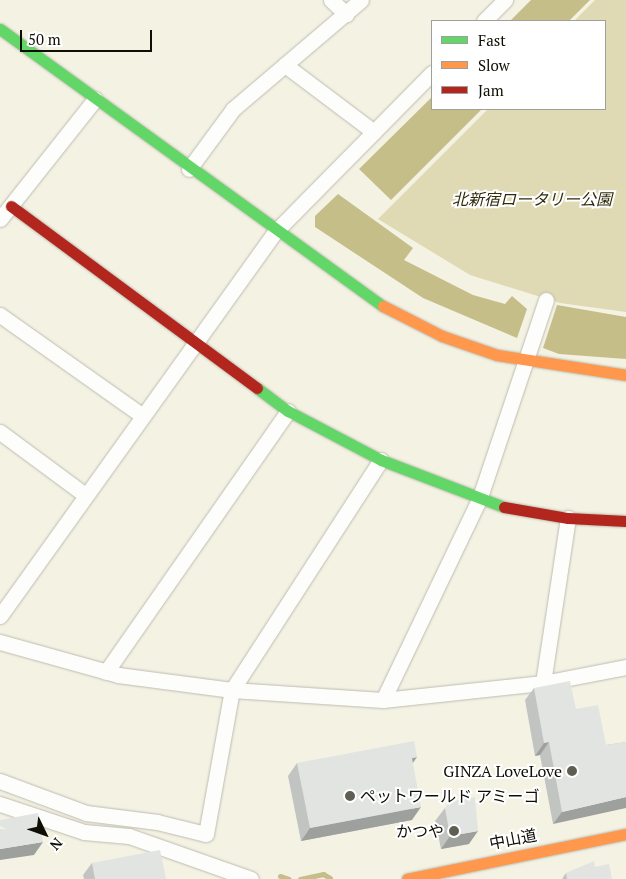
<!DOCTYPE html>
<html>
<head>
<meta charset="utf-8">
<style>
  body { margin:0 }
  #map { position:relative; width:626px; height:879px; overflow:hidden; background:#f4f2e3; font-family:"PT Serif","Noto Sans JP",serif }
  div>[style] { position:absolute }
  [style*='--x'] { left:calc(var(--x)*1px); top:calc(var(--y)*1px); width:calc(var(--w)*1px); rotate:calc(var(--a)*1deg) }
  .green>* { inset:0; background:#dfdab3 }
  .water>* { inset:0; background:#c5be89 }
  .stream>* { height:5px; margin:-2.5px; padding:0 2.5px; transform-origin:2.5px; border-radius:2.5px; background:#c5be89 }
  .roads { filter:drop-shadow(0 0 1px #bdbcb0) drop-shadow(0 0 1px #bdbcb0) }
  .street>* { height:15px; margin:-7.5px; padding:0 7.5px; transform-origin:7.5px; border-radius:7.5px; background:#fdfdfb }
  .fast>* { height:11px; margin:-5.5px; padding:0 5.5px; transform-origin:5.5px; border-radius:5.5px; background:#63d668 }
  .slow>* { height:11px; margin:-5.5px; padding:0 5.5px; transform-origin:5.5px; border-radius:5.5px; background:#ff974d }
  .jam>* { height:11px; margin:-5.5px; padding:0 5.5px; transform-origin:5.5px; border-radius:5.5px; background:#b3261e }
  .wall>* { inset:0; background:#c2c4c2 }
  .shaded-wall>* { inset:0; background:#9ea09e }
  .building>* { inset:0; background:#e2e4e2 }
  .dots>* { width:14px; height:14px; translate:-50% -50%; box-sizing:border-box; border:2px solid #fff; border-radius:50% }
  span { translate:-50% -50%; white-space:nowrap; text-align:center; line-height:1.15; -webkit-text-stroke:4px #fff; paint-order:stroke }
  .park-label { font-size:16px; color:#2f2b0b; font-style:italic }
  .poi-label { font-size:16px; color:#0f0e05 }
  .right { translate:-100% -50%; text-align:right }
  .left { translate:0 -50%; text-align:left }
  .street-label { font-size:16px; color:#0f0e05 }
  .legend { position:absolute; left:431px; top:20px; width:175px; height:90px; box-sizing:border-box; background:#fff; border:1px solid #9f9f9b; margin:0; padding:6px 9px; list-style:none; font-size:15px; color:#0f0e05 }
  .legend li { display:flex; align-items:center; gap:10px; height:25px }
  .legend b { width:25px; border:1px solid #9f9f9b }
  .north { position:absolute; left:20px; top:809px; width:50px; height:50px; -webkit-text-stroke:4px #fff; paint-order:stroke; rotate:132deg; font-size:14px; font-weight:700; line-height:20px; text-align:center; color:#0f0e05 }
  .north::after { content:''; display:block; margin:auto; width:18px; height:22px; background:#0f0e05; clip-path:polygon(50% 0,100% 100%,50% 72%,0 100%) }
  .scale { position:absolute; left:20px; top:30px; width:132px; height:22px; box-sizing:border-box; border:2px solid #0f0e05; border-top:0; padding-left:6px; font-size:15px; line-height:18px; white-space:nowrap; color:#0f0e05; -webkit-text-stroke:4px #fff; paint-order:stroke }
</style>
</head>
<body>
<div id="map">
  <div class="green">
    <i style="clip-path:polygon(595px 0,626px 0,626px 312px,560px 303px,470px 275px,378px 219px,488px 109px,605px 109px,605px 21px,574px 21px)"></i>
  </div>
  <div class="water">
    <i style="clip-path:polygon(531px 0,590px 0,569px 21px,510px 21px)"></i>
    <i style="clip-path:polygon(432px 97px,432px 109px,482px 109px,391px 200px,359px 169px)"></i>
    <i style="clip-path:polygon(338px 194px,413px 248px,404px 260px,473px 295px,505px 304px,512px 296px,527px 309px,517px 338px,423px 298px,315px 227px,315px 216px)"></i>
    <i style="clip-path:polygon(557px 305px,626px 317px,626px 359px,559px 354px,543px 348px)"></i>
  </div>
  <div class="stream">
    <i style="--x:280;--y:876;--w:9;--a:18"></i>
    <i style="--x:300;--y:879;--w:24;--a:-12"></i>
    <i style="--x:323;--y:874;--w:8;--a:30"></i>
  </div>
  <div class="roads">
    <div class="street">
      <i style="--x:331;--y:0;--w:21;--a:43"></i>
      <i style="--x:484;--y:21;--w:30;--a:-45"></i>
      <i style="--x:285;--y:65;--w:111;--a:37"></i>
      <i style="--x:189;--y:169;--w:74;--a:-53.7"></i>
      <i style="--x:233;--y:109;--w:168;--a:-40.4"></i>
      <i style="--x:0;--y:219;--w:153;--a:-51.6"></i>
      <i style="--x:0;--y:315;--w:173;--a:35.3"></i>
      <i style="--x:0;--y:432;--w:106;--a:36.5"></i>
      <i style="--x:0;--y:616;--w:474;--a:-54.4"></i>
      <i style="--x:276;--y:231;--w:222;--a:-45.4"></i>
      <i style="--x:0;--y:642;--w:123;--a:15.6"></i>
      <i style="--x:118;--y:675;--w:115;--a:7.5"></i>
      <i style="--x:232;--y:690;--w:151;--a:3.8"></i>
      <i style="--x:383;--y:700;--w:161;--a:-6.1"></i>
      <i style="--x:543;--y:683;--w:85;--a:-10.9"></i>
      <i style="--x:106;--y:672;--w:318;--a:-55.1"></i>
      <i style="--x:543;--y:683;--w:167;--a:-81.4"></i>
      <i style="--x:383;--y:700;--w:222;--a:-64.4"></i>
      <i style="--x:479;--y:500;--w:211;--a:-71.5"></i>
      <i style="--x:0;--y:781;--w:92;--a:20.4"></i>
      <i style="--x:86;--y:813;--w:72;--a:7.2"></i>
      <i style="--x:157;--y:822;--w:50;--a:13.8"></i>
      <i style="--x:206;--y:834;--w:146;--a:-79.8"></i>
      <i style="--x:232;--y:690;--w:274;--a:-57.1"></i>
      <i style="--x:0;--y:804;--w:89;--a:18.4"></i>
      <i style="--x:84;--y:832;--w:45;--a:5.1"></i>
      <i style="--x:129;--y:836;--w:129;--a:19.4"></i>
    </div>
    <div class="fast">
      <i style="--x:0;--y:29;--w:473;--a:35.9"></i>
      <i style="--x:257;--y:388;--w:39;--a:37"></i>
      <i style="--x:288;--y:411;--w:105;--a:27.8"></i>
      <i style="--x:381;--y:460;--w:132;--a:20.9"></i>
    </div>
    <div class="slow">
      <i style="--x:383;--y:306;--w:66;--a:27"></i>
      <i style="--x:442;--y:336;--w:58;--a:19.1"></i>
      <i style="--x:497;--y:355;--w:131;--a:8.8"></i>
      <i style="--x:407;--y:879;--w:224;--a:-11.6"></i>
    </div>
    <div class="jam">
      <i style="--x:11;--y:206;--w:306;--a:36.5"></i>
      <i style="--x:504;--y:507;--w:65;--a:9.8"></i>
      <i style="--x:568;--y:518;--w:58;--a:3"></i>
    </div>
  </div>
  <div class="wall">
    <i style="clip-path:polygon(534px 688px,576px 709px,606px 745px,626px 742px,553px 824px,540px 755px,535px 756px,525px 700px)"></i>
    <i style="clip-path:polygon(297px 763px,413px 763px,412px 820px,301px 841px,288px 776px)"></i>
    <i style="clip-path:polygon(445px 808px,469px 844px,441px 849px,435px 821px)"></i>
    <i style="clip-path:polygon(92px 863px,166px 879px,84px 879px,83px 875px)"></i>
    <i style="clip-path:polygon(595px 867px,612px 879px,562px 879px,566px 873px)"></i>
  </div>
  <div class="shaded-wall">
    <i style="clip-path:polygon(549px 742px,540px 755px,535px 756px,544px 743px)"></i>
    <i style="clip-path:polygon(417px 757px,408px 770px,412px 758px)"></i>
    <i style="clip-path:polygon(626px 797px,626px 808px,553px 824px,562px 812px)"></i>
    <i style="clip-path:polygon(421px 807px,412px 820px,301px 841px,310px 828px)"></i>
    <i style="clip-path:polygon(478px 831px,469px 844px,441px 849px,450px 836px)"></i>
    <i style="clip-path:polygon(43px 842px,34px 855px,0 860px,0 849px)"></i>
  </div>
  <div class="building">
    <i style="clip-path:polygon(570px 681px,576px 709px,598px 705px,606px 745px,626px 742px,626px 797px,562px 812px,549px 742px,544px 743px,534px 688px)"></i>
    <i style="clip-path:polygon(414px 741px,417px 757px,412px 758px,421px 807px,310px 828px,297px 763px)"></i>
    <i style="clip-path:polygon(475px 797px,478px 831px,450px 836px,445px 808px,449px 802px)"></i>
    <i style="clip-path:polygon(38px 813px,43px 842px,0 849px,0 829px,7px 829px,0 826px,0 820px)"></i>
    <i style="clip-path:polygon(160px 850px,166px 879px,95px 879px,92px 863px)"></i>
    <i style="clip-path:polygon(594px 861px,595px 867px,609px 864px,612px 879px,567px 879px,566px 873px)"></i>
  </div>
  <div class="dots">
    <i style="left:572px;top:771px;background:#5f5e53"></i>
    <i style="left:350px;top:796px;background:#5f5e53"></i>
    <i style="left:454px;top:831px;background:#5f5e53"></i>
  </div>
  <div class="park-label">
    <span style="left:532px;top:199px">北新宿ロータリー公園</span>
  </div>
  <div class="poi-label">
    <span class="right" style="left:562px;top:771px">GINZA LoveLove</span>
    <span class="left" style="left:360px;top:796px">ペットワールド アミーゴ</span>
    <span class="right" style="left:444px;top:831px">かつや</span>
  </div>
  <div class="street-label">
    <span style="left:513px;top:839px;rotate:-11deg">中山道</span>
  </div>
  <ul class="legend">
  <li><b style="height:6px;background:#63d668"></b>Fast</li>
  <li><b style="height:6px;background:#ff974d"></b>Slow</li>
  <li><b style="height:6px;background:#b3261e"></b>Jam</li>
  </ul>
  <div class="north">N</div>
  <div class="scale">50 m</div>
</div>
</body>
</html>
